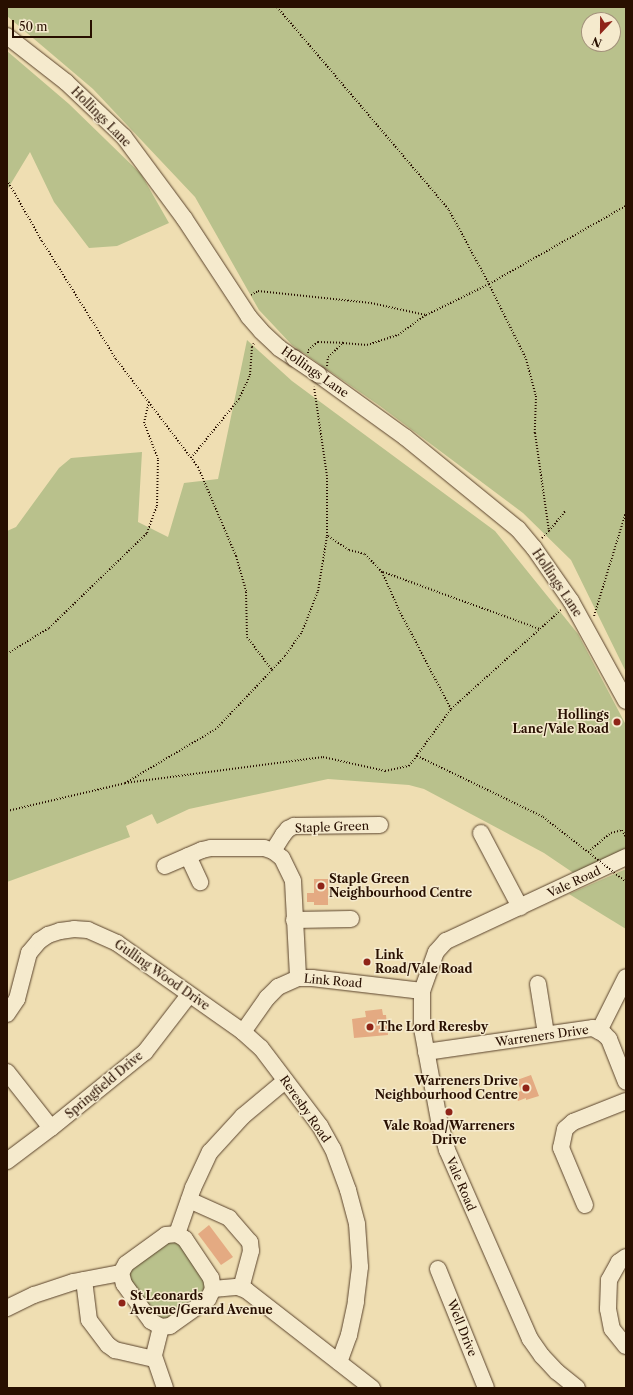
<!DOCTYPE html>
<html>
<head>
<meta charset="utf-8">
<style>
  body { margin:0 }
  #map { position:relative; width:633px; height:1395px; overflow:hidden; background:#efdeb2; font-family:"Libre Caslon Text",serif }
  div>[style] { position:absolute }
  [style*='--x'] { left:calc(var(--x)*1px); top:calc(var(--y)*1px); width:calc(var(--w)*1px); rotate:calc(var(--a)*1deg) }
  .green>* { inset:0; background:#b9c18c }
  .building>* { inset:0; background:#e4aa82 }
  .path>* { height:2px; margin-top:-1px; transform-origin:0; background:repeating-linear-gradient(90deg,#280f00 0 1px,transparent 0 3px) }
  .roads { filter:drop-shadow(0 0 1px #5a432c) drop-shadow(0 0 1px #5a432c) }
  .minor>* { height:16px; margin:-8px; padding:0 8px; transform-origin:8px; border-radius:8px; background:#f5eacd }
  .path-bridge>* { height:2px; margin-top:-1px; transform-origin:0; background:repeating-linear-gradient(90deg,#280f00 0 1px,transparent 0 3px) }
  .bridges { filter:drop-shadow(0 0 1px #5a432c) drop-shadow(0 0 1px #5a432c) }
  .minor-bridge>* { height:16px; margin:-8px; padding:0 8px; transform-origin:8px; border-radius:8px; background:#f5eacd }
  .dots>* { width:11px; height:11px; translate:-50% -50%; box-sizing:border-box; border:2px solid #f5eacd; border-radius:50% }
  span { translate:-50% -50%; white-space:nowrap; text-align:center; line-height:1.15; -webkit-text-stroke:3px #f5eacd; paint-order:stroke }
  .street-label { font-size:12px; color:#280f00 }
  .poi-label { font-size:12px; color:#280f00; font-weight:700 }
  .right { translate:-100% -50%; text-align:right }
  .left { translate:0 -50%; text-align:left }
  .frame { position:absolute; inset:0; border:8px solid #280f00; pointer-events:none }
  .north { position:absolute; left:581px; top:12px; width:40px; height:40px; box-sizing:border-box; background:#f5eacd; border:1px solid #a3927b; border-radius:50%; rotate:202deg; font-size:11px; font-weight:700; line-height:16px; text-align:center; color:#280f00 }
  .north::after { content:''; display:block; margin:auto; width:14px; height:18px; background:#8f2418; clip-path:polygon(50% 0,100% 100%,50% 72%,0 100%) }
  .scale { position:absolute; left:12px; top:20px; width:80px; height:18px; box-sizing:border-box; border:2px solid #280f00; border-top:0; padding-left:5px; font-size:12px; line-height:14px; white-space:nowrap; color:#280f00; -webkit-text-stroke:3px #f5eacd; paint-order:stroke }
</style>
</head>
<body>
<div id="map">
  <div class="green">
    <i style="clip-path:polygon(evenodd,7px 7px,626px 7px,626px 672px,571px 560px,523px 513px,380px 406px,292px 345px,259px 310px,195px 197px,93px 89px,7px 16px,7px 7px,589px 20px,613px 20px,613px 44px,589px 44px,589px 20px)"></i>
    <i style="clip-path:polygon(7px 51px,69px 104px,141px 174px,169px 223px,117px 246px,89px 248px,54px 202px,30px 152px,7px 190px)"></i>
    <i style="clip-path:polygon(247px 340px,292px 381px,495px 531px,578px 634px,626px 725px,626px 850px,575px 874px,544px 853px,424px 789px,409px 785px,328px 779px,189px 809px,157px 824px,152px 814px,126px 826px,130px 837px,7px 882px,7px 531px,16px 527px,59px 468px,71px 458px,142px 452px,138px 522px,168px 537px,184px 483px,218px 479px)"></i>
    <i style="clip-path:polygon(626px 869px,626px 929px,569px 894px)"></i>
    <i style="clip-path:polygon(169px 1241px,179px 1243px,207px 1283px,204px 1294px,168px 1320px,160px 1319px,156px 1316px,129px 1278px,129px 1273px,133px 1267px)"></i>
  </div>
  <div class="building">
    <i style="clip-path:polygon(314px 879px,328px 879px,328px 905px,314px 905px,314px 902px,307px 902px,307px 893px,314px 893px)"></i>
    <i style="clip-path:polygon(382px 1009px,383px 1015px,386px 1015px,388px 1035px,354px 1038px,352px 1019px,366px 1017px,365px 1011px)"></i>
    <i style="clip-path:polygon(531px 1075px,539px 1096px,526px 1100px,526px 1098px,518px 1101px,515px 1093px,521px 1091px,517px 1080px)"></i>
    <i style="clip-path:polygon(209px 1225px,233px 1257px,221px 1265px,198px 1234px)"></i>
  </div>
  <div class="path">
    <i style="--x:277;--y:7;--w:266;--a:49.7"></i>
    <i style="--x:449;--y:210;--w:84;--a:61.6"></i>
    <i style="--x:489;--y:284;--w:84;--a:63.7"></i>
    <i style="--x:526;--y:359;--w:38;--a:75"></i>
    <i style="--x:536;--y:396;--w:37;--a:92"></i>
    <i style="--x:535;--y:433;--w:99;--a:81.9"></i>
    <i style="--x:549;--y:531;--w:10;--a:135"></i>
    <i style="--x:7;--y:180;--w:70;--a:60.2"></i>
    <i style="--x:42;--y:241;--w:139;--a:57.9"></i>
    <i style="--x:116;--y:359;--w:136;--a:52.8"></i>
    <i style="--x:198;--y:467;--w:97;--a:66.9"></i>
    <i style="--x:236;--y:556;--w:37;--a:74"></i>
    <i style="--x:246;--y:592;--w:45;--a:88.7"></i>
    <i style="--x:247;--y:637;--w:41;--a:52.9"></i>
    <i style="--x:272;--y:670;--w:81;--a:133.5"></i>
    <i style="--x:216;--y:729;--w:106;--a:149.3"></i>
    <i style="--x:251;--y:295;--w:8;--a:-30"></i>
    <i style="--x:258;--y:291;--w:114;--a:6.1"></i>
    <i style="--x:371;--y:303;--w:56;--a:12.3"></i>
    <i style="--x:426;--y:315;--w:70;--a:-26.2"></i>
    <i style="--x:489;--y:284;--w:158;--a:-29.7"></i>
    <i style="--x:308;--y:353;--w:3;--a:-90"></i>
    <i style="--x:308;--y:350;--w:13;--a:-39"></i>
    <i style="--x:318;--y:342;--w:25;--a:2"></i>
    <i style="--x:327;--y:366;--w:9;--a:-84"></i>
    <i style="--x:328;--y:357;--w:21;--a:-43"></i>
    <i style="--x:343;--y:343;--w:24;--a:5"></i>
    <i style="--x:367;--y:345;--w:33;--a:-18"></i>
    <i style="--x:398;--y:335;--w:34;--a:-36"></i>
    <i style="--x:191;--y:458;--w:76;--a:-50.9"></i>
    <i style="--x:239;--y:399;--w:26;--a:-65"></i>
    <i style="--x:250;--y:375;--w:28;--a:-86"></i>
    <i style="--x:252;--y:347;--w:4;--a:-63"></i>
    <i style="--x:549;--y:531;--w:26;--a:-51"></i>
    <i style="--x:328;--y:536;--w:25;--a:34"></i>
    <i style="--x:349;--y:550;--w:16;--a:14"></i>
    <i style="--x:365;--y:554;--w:25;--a:47"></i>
    <i style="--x:382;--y:572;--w:42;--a:65.9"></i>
    <i style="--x:399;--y:610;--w:112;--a:62.3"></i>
    <i style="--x:383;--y:572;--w:167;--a:20"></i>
    <i style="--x:594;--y:616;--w:109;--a:-72.9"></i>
    <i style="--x:7;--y:654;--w:49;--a:-31.8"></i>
    <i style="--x:49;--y:628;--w:136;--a:-44.1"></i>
    <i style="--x:147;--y:533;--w:29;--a:-70"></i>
    <i style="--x:157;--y:506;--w:47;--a:-88.8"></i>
    <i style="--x:158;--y:459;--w:39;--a:-111"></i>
    <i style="--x:144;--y:423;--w:22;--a:-77"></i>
    <i style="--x:272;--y:670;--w:19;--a:-47"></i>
    <i style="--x:285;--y:656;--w:29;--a:-55"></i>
    <i style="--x:302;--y:632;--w:44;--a:-68.7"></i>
    <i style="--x:318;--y:591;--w:56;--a:-80.7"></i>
    <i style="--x:327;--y:536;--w:60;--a:-90"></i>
    <i style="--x:327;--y:476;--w:90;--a:-98.3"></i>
    <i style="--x:417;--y:756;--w:140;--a:25.8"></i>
    <i style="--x:543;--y:817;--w:57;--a:37.9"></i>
    <i style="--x:588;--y:852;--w:30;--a:-40"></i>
    <i style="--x:611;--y:833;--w:11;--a:-15"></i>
    <i style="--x:622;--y:830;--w:8;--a:60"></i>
    <i style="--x:7;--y:811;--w:121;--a:-13.3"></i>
    <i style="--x:125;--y:783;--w:200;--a:-7.5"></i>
    <i style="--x:323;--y:757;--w:64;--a:12.7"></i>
    <i style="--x:385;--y:771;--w:25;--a:-12"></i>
    <i style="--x:409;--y:766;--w:71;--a:-53.6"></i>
    <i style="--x:451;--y:709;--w:148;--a:-42"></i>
  </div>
  <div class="roads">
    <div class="minor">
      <i style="--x:7;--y:36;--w:75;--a:37.9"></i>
      <i style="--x:66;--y:82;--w:80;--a:43.5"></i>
      <i style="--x:124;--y:137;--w:101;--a:53.5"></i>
      <i style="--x:184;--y:218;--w:118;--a:56.7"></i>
      <i style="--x:249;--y:317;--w:18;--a:49"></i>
      <i style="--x:261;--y:331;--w:25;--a:43"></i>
      <i style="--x:279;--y:348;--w:18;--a:34"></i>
      <i style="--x:319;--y:375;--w:106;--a:35.8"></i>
      <i style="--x:405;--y:437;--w:146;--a:39.2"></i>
      <i style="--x:518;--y:529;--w:25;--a:50"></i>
      <i style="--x:534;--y:548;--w:65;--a:55.1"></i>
      <i style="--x:571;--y:601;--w:114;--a:61.2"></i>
      <i style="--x:481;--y:833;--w:84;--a:62.2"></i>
      <i style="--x:273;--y:851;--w:19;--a:-58"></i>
      <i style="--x:283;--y:835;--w:8;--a:-50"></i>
      <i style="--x:288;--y:829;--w:7;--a:-27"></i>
      <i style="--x:294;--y:826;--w:86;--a:-0.7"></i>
      <i style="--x:188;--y:856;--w:29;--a:65"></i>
      <i style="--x:165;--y:866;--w:40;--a:-23.4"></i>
      <i style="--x:202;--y:850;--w:9;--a:-13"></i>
      <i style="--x:211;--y:848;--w:53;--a:0"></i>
      <i style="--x:264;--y:848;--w:9;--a:18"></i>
      <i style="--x:273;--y:851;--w:11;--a:38"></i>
      <i style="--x:282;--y:858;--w:25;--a:64"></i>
      <i style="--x:293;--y:881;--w:97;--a:87"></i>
      <i style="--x:294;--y:920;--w:57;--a:-1"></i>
      <i style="--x:538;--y:984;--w:51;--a:80.9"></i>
      <i style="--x:7;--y:1014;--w:18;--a:-56"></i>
      <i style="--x:17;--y:999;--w:48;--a:-75.4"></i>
      <i style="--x:29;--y:953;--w:16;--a:-50"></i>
      <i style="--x:39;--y:941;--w:11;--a:-34"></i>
      <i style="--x:48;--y:935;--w:13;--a:-18"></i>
      <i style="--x:60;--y:931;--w:14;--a:-8"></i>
      <i style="--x:74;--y:929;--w:14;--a:4"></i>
      <i style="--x:88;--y:930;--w:32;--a:24"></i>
      <i style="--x:117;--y:943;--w:154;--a:35.2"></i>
      <i style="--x:243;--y:1032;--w:24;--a:42"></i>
      <i style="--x:261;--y:1048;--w:98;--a:52.9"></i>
      <i style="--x:320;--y:1126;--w:26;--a:61"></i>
      <i style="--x:333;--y:1149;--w:44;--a:69.9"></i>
      <i style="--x:348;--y:1190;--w:35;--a:75"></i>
      <i style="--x:357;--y:1224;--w:43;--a:86"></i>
      <i style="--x:360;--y:1267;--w:35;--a:97"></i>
      <i style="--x:356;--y:1302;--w:34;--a:102"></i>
      <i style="--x:349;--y:1335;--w:29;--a:110"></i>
      <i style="--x:599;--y:1031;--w:60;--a:-63.4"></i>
      <i style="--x:243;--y:1032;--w:42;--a:-54.8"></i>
      <i style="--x:267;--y:998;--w:16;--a:-45"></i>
      <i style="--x:278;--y:987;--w:22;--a:-24"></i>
      <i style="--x:298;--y:978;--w:14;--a:0"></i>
      <i style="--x:312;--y:978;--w:111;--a:6.7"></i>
      <i style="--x:426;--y:1052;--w:169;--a:-8.2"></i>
      <i style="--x:593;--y:1028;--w:13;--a:29"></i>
      <i style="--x:604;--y:1034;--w:7;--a:45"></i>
      <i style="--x:609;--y:1039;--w:46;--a:68.4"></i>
      <i style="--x:7;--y:1072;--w:71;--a:51.8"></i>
      <i style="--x:7;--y:1161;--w:55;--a:-36.9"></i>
      <i style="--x:51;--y:1128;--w:121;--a:-39"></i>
      <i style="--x:145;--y:1052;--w:72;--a:-52.3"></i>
      <i style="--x:189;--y:1200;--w:44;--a:24.2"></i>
      <i style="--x:229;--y:1218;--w:32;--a:49"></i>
      <i style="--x:250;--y:1242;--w:9;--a:84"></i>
      <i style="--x:251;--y:1251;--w:38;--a:105"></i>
      <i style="--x:585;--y:1205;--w:62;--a:-112.8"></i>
      <i style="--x:561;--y:1148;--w:19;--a:-78"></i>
      <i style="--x:565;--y:1129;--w:11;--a:-41"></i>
      <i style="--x:573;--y:1122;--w:57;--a:-21.6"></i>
      <i style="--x:177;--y:1234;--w:11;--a:175"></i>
      <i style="--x:166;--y:1235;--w:49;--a:144.1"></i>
      <i style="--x:126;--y:1264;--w:10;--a:119"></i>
      <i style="--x:121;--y:1273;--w:11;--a:75"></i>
      <i style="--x:124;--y:1284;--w:46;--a:53.9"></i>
      <i style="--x:151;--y:1321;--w:12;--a:31"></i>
      <i style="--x:161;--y:1327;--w:9;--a:-6"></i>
      <i style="--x:170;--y:1326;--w:47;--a:-35.4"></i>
      <i style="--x:208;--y:1299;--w:11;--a:-63"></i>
      <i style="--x:213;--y:1289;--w:11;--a:-100"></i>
      <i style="--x:211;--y:1278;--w:47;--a:-123.7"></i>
      <i style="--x:185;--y:1239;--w:9;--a:-148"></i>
      <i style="--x:177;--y:1234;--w:49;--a:-70.8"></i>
      <i style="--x:193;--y:1188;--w:40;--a:-65"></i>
      <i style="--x:210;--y:1152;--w:49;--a:-47.5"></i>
      <i style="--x:243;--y:1116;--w:55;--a:-39.8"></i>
      <i style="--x:626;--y:1257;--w:9;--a:144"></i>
      <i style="--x:619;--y:1262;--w:21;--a:119"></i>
      <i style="--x:609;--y:1280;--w:29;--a:92"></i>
      <i style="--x:608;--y:1309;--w:20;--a:79"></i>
      <i style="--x:612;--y:1329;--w:22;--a:51"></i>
      <i style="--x:438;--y:1269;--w:128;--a:68"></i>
      <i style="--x:84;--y:1280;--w:40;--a:82.9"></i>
      <i style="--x:89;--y:1320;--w:31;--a:53"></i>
      <i style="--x:108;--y:1345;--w:9;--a:36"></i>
      <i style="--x:115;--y:1350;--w:40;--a:13"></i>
      <i style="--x:213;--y:1289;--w:25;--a:-5"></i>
      <i style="--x:238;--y:1287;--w:9;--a:21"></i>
      <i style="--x:246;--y:1290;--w:160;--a:37.9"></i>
      <i style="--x:7;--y:1308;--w:30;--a:-26"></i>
      <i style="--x:34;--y:1295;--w:41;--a:-18.4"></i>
      <i style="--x:73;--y:1282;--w:49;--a:-10.6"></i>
      <i style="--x:161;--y:1327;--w:30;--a:104"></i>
      <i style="--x:154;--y:1356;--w:34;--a:71"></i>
      <i style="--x:577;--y:1388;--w:26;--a:-141"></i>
      <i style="--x:557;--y:1372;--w:22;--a:-133"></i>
      <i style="--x:542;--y:1356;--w:21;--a:-125"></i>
      <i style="--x:530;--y:1339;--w:206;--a:-113.7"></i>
      <i style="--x:447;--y:1150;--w:31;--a:-105"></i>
      <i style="--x:439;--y:1120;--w:94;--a:-100.5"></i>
      <i style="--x:422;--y:1028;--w:37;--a:-90"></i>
      <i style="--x:422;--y:991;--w:41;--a:-70.3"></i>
      <i style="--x:436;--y:952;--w:15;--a:-48"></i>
      <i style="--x:446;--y:941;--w:199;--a:-25"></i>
    </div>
  </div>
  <div class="path-bridge">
    <i style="--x:588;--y:852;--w:48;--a:38.3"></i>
  </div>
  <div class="bridges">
    <div class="minor-bridge">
      <i style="--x:294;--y:358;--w:30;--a:34"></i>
    </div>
  </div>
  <div class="dots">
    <i style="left:617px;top:722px;background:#8f2418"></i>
    <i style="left:321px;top:886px;background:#8f2418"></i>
    <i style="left:367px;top:962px;background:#8f2418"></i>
    <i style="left:370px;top:1027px;background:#8f2418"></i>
    <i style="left:526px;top:1088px;background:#8f2418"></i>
    <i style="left:449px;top:1112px;background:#8f2418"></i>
    <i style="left:122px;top:1303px;background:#8f2418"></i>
  </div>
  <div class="street-label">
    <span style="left:101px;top:117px;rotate:45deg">Hollings Lane</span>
    <span style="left:315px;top:372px;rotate:35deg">Hollings Lane</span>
    <span style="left:557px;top:583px;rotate:56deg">Hollings Lane</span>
    <span style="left:332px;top:827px;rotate:-2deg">Staple Green</span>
    <span style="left:574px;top:882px;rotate:-25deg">Vale Road</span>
    <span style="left:162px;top:975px;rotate:35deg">Gulling Wood Drive</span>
    <span style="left:333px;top:981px;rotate:5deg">Link Road</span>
    <span style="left:542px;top:1036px;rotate:-8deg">Warreners Drive</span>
    <span style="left:104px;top:1085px;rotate:-40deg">Springfield Drive</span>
    <span style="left:305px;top:1109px;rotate:55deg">Reresby Road</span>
    <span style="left:461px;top:1184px;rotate:67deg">Vale Road</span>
    <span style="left:462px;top:1328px;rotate:68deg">Well Drive</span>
  </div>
  <div class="poi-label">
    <span class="right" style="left:609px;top:722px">Hollings<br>Lane/Vale Road</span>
    <span class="left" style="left:329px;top:886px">Staple Green<br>Neighbourhood Centre</span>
    <span class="left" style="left:375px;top:962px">Link<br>Road/Vale Road</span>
    <span class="left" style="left:378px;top:1027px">The Lord Reresby</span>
    <span class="right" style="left:518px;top:1088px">Warreners Drive<br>Neighbourhood Centre</span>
    <span style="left:449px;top:1133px">Vale Road/Warreners<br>Drive</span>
    <span class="left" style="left:130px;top:1303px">St Leonards<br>Avenue/Gerard Avenue</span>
  </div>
  <div class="frame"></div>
  <div class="north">N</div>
  <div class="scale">50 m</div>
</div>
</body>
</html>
